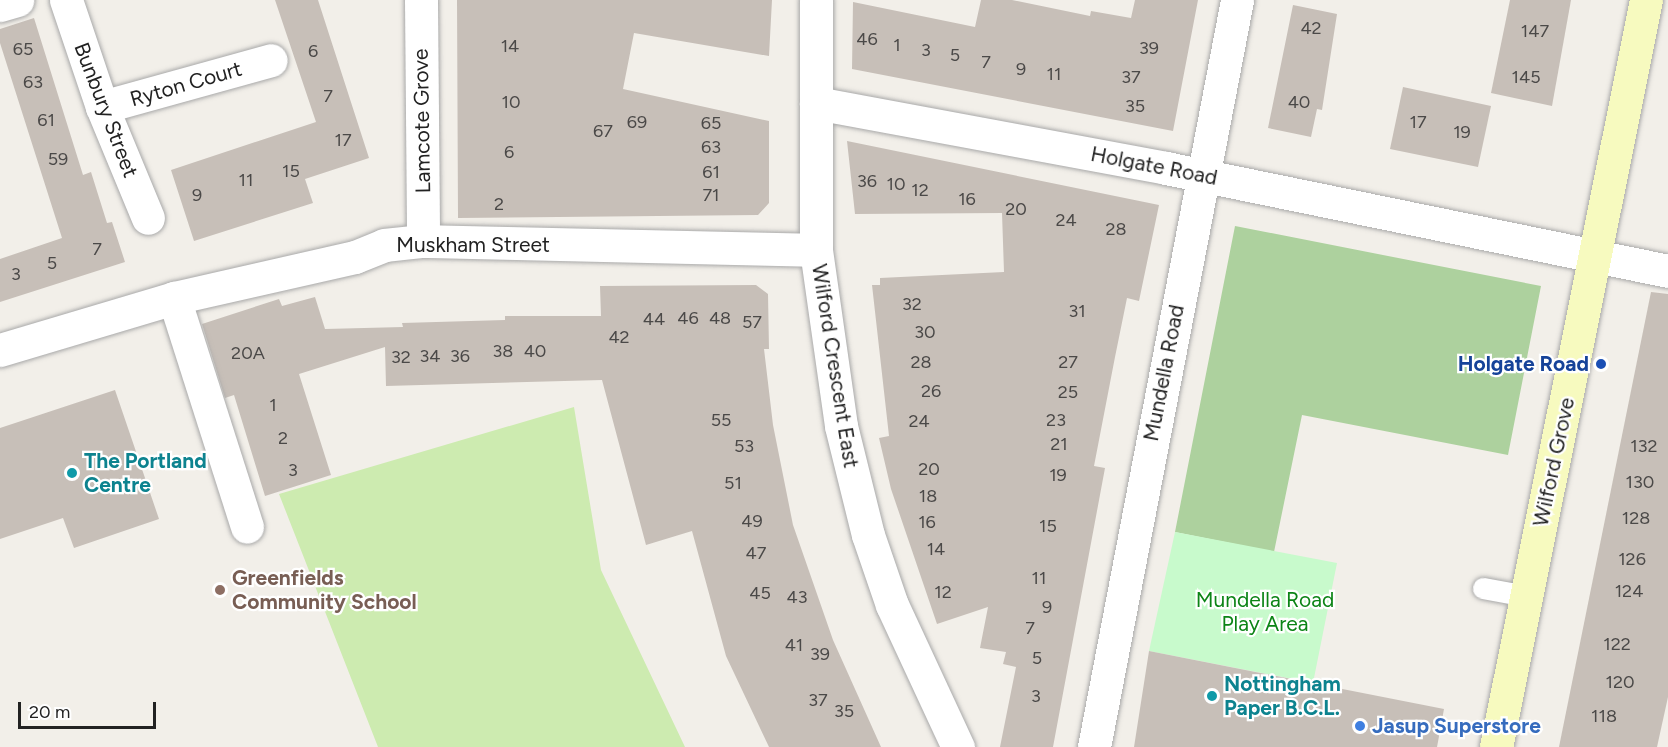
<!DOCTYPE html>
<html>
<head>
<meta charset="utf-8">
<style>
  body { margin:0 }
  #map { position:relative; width:1668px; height:747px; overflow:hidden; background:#f2efe9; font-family:Figtree,sans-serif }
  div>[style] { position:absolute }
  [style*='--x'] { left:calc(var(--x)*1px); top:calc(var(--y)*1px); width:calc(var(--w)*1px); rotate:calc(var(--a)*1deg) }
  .grass>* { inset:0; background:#cdebb0 }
  .forest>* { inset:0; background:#add19e }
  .park>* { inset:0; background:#c8facc }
  .building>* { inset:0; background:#c7bfb8 }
  .roads { filter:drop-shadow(0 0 2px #a9a9a9) drop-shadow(0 0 2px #a9a9a9) }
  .lane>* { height:21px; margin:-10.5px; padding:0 10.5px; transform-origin:10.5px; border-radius:10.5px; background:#fff }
  .street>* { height:33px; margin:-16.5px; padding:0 16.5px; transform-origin:16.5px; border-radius:16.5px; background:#fff }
  .secondary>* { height:33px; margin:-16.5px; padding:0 16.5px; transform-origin:16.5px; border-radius:16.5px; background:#f7fabf }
  .dots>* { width:16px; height:16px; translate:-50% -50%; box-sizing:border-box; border:3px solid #fff; border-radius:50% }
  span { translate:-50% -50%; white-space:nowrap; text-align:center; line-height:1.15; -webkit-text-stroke:4.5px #fff; paint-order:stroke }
  .number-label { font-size:18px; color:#4b4948 }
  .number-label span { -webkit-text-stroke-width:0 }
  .street-label { font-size:21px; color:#222 }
  .transit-label { font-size:21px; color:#164399; font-weight:700 }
  .right { translate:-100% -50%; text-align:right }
  .culture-label { font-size:21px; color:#0d838f; font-weight:700 }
  .left { translate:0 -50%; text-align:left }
  .education-label { font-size:21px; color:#785e54; font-weight:700 }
  .park-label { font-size:21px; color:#0c8416 }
  .shop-label { font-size:21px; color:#366cbe; font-weight:700 }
  .scale { position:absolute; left:18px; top:702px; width:138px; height:27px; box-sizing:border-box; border:3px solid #222; border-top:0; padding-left:8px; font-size:18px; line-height:21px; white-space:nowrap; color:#222; -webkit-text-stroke:4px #fff; paint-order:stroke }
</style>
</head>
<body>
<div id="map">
  <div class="grass">
    <i style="clip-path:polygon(574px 407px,601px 570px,685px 747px,378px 747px,279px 494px)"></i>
  </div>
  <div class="forest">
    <i style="clip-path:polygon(1235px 226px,1541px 286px,1508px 455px,1302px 415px,1274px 552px,1175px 532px)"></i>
  </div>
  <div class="park">
    <i style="clip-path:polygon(1175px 532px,1337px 563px,1313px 683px,1149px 651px)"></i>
  </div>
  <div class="building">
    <i style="clip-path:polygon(275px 0,318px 0,369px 158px,305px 179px,313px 203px,194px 241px,171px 170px,316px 122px)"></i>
    <i style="clip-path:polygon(457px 0,772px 0,769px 56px,634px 33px,623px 89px,769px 121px,769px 203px,758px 215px,458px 218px)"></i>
    <i style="clip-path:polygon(981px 0,1012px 0,1090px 16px,1091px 11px,1131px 18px,1135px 0,1198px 0,1173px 131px,852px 69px,853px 2px,975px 27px)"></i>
    <i style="clip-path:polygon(1510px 0,1571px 0,1552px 106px,1491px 93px)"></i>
    <i style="clip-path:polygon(1293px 5px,1337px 14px,1322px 110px,1317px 109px,1311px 137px,1268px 128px)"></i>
    <i style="clip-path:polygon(34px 18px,83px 175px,91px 172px,107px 223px,112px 222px,125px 262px,0 302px,0 259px,62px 238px,0 43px,0 29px)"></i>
    <i style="clip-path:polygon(1403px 87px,1491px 106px,1478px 167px,1390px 149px)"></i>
    <i style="clip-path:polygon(847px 141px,1159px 205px,1139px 301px,1127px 298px,1115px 357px,1094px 466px,1105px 468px,1053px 747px,1000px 747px,1016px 667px,1003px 664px,1006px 652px,980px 648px,988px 607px,937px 624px,891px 489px,879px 438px,889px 436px,872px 285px,880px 285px,880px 278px,1004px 272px,1002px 213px,855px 214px)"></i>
    <i style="clip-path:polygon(756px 285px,768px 294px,769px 349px,764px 349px,773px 425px,793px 525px,833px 640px,881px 747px,769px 747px,726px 656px,692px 531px,646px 545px,602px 380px,386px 386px,385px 347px,299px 374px,331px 475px,265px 496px,234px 395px,225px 398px,202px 324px,279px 299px,282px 306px,315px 297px,325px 329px,403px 327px,402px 323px,505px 320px,505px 316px,601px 316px,600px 286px)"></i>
    <i style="clip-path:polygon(1651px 292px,1668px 294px,1668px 697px,1657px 747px,1559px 747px)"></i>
    <i style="clip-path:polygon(115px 390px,159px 519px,74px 548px,63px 518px,0 539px,0 428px)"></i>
    <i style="clip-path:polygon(1149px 651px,1444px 709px,1437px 747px,1134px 747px)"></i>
  </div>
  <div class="roads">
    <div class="lane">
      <i style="--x:1483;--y:588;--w:44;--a:10.5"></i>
    </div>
    <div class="street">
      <i style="--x:66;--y:0;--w:113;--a:71.4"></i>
      <i style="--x:102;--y:107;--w:120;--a:67.5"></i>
      <i style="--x:421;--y:0;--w:241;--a:89.5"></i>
      <i style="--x:816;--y:0;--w:250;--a:90"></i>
      <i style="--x:816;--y:250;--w:178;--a:81.9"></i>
      <i style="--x:841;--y:426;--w:112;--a:76.1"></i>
      <i style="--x:868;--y:535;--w:74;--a:71.1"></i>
      <i style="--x:892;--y:605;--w:157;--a:65.1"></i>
      <i style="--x:0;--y:5;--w:18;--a:-16"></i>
      <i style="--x:816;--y:103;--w:356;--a:10.5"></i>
      <i style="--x:1166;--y:168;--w:512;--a:11.59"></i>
      <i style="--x:102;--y:107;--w:175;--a:-15.5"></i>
      <i style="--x:174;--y:298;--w:240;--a:72.3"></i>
      <i style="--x:0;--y:350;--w:182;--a:-16.6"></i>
      <i style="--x:174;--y:298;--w:186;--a:-12.8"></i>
      <i style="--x:355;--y:257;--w:31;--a:-22"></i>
      <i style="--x:384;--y:245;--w:39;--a:-6"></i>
      <i style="--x:423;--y:241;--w:393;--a:1.3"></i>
      <i style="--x:1094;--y:747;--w:761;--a:-79.16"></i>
    </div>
    <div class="secondary">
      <i style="--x:1496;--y:747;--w:762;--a:-78.65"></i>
    </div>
  </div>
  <div class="dots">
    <i style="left:1601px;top:364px;background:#1a4fb4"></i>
    <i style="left:72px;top:473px;background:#0f9aa8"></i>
    <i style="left:220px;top:590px;background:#8d6e63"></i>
    <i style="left:1212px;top:696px;background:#0f9aa8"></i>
    <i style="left:1360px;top:726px;background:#3f7fe0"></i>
  </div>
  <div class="number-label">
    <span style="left:1311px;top:28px">42</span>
    <span style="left:1535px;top:31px">147</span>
    <span style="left:867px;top:39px">46</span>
    <span style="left:897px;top:45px">1</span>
    <span style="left:510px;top:46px">14</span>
    <span style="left:1149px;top:48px">39</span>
    <span style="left:23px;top:49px">65</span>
    <span style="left:926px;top:50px">3</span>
    <span style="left:313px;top:51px">6</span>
    <span style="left:955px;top:55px">5</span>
    <span style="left:986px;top:62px">7</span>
    <span style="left:1021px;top:69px">9</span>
    <span style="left:1054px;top:74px">11</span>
    <span style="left:1131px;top:77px">37</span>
    <span style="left:1526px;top:77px">145</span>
    <span style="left:33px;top:82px">63</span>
    <span style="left:328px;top:96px">7</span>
    <span style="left:511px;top:102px">10</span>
    <span style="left:1299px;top:102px">40</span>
    <span style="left:1135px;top:106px">35</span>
    <span style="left:46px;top:120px">61</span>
    <span style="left:637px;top:122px">69</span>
    <span style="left:1418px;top:122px">17</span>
    <span style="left:711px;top:123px">65</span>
    <span style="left:603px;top:131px">67</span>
    <span style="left:1462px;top:132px">19</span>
    <span style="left:343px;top:140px">17</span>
    <span style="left:711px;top:147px">63</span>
    <span style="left:509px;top:152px">6</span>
    <span style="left:58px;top:159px">59</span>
    <span style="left:291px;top:171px">15</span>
    <span style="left:711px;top:172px">61</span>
    <span style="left:246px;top:180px">11</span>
    <span style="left:867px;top:181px">36</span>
    <span style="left:896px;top:184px">10</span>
    <span style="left:920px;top:190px">12</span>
    <span style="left:197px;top:195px">9</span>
    <span style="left:711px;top:195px">71</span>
    <span style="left:967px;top:199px">16</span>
    <span style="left:499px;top:204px">2</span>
    <span style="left:1016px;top:209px">20</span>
    <span style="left:1066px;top:220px">24</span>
    <span style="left:1116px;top:229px">28</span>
    <span style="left:97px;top:249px">7</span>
    <span style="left:52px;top:263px">5</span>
    <span style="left:16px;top:274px">3</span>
    <span style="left:912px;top:304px">32</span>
    <span style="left:1077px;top:311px">31</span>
    <span style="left:688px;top:318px">46</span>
    <span style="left:720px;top:318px">48</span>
    <span style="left:654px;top:319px">44</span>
    <span style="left:752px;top:322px">57</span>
    <span style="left:925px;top:332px">30</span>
    <span style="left:619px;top:337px">42</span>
    <span style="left:503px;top:351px">38</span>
    <span style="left:535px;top:351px">40</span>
    <span style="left:248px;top:353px">20A</span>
    <span style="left:430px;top:356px">34</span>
    <span style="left:460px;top:356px">36</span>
    <span style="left:401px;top:357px">32</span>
    <span style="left:921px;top:362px">28</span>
    <span style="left:1068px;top:362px">27</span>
    <span style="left:931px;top:391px">26</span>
    <span style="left:1068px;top:392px">25</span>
    <span style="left:273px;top:405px">1</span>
    <span style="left:721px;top:420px">55</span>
    <span style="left:1056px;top:420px">23</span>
    <span style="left:919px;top:421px">24</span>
    <span style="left:283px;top:438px">2</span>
    <span style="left:1059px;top:444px">21</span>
    <span style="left:744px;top:446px">53</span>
    <span style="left:1644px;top:446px">132</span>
    <span style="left:929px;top:469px">20</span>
    <span style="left:293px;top:470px">3</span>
    <span style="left:1058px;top:475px">19</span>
    <span style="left:1640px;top:482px">130</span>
    <span style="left:733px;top:483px">51</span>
    <span style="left:928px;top:496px">18</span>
    <span style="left:1636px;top:518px">128</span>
    <span style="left:752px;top:521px">49</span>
    <span style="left:927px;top:522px">16</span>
    <span style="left:1048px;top:526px">15</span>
    <span style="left:936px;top:549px">14</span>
    <span style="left:756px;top:553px">47</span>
    <span style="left:1632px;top:559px">126</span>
    <span style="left:1039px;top:578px">11</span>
    <span style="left:1629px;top:591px">124</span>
    <span style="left:943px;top:592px">12</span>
    <span style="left:760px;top:593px">45</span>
    <span style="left:797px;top:597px">43</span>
    <span style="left:1047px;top:607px">9</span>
    <span style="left:1030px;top:628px">7</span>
    <span style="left:1617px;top:644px">122</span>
    <span style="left:794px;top:645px">41</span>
    <span style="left:820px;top:654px">39</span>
    <span style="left:1037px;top:658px">5</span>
    <span style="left:1620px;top:682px">120</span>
    <span style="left:1036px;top:696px">3</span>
    <span style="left:818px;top:700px">37</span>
    <span style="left:844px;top:711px">35</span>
    <span style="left:1604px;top:716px">118</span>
  </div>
  <div class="street-label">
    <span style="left:186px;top:84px;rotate:-16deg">Ryton Court</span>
    <span style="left:106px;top:110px;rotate:69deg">Bunbury Street</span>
    <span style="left:422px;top:121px;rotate:-91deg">Lamcote Grove</span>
    <span style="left:1154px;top:166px;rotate:11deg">Holgate Road</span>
    <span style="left:473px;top:245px">Muskham Street</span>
    <span style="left:835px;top:366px;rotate:81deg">Wilford Crescent East</span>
    <span style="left:1164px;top:373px;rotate:-79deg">Mundella Road</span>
    <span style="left:1554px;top:462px;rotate:-78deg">Wilford Grove</span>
  </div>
  <div class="transit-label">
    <span class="right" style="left:1589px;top:364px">Holgate Road</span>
  </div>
  <div class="culture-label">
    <span class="left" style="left:84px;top:473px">The Portland<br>Centre</span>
    <span class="left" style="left:1224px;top:696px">Nottingham<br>Paper B.C.L.</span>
  </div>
  <div class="education-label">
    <span class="left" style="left:232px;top:590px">Greenfields<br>Community School</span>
  </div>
  <div class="park-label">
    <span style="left:1265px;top:612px">Mundella Road<br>Play Area</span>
  </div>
  <div class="shop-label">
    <span class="left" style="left:1372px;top:726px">Jasup Superstore</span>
  </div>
  <div class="scale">20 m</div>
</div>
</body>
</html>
